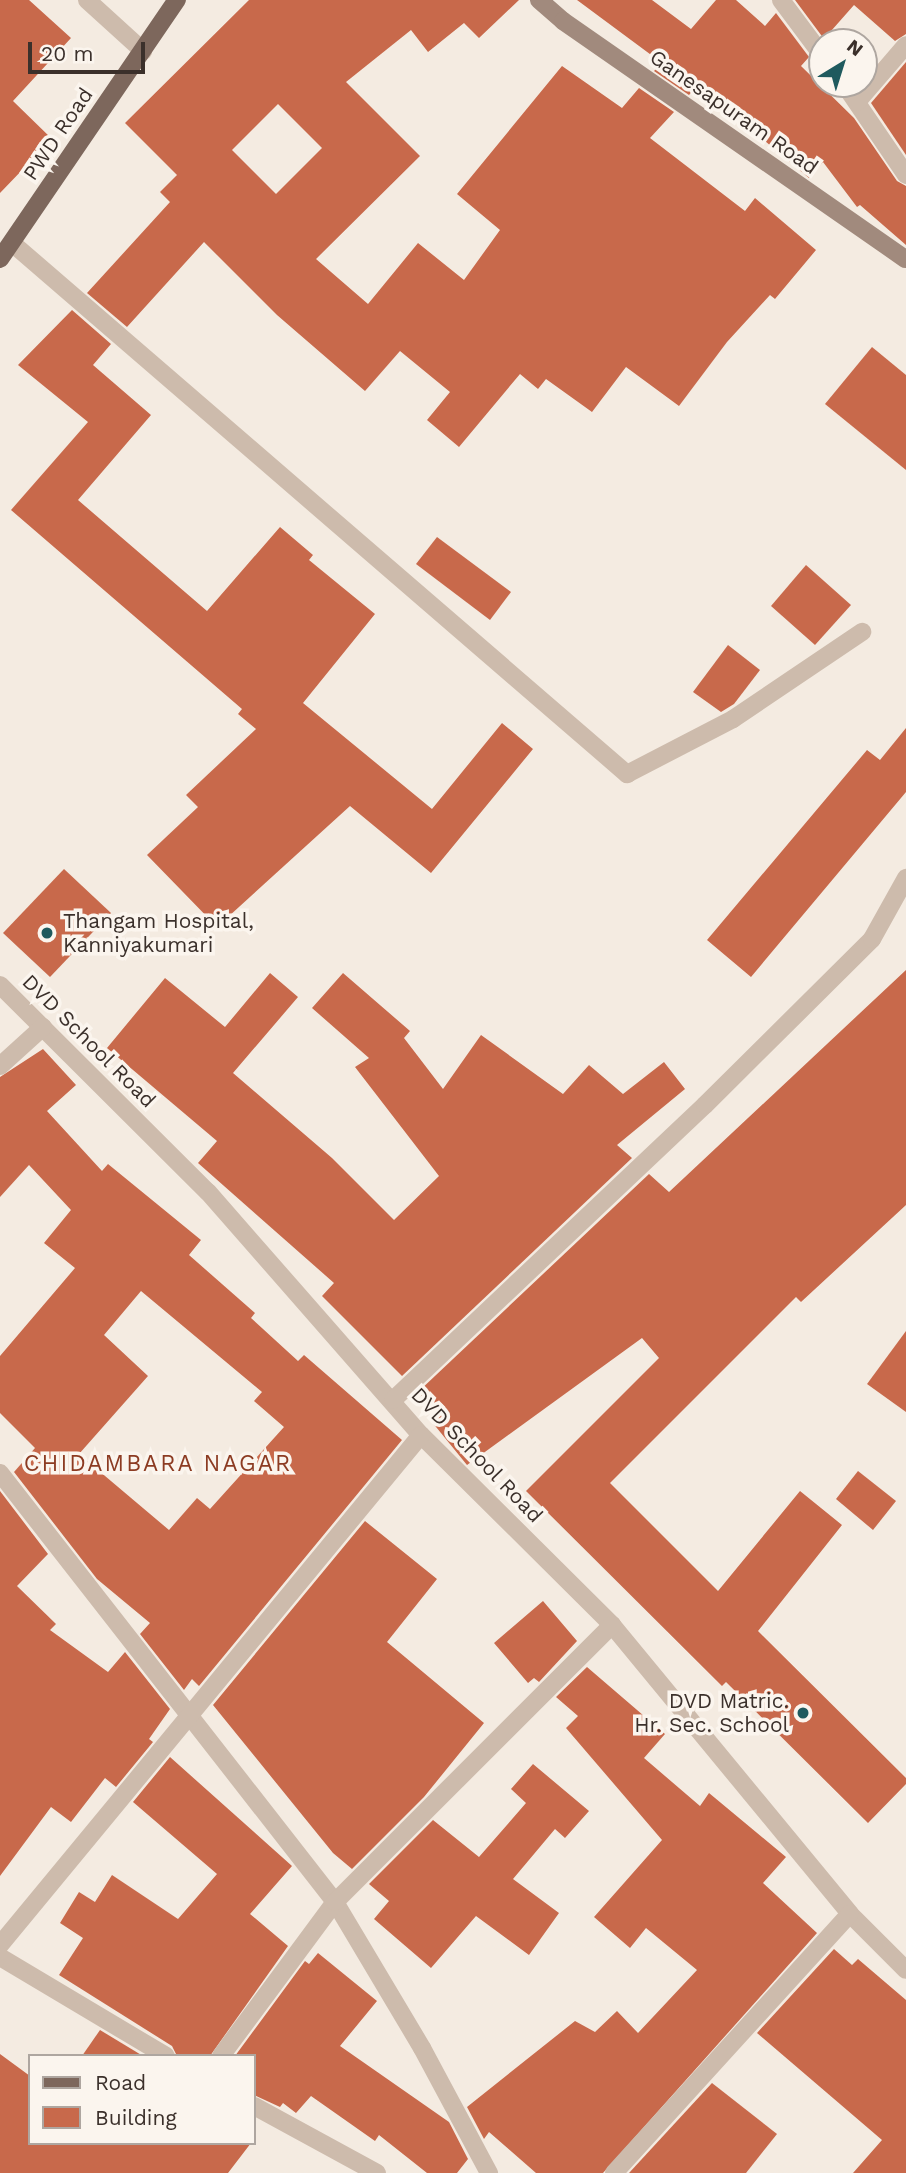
<!DOCTYPE html>
<html>
<head>
<meta charset="utf-8">
<style>
  body { margin:0 }
  #map { position:relative; width:906px; height:2173px; overflow:hidden; background:#f4ebe1; font-family:"Work Sans",sans-serif }
  div>[style] { position:absolute }
  [style*='--x'] { left:calc(var(--x)*1px); top:calc(var(--y)*1px); width:calc(var(--w)*1px); rotate:calc(var(--a)*1deg) }
  .building>* { inset:0; background:#c8694b }
  .lane>* { height:18px; margin:-9px; padding:0 9px; transform-origin:9px; border-radius:9px; background:#cdbbac }
  .street>* { height:18px; margin:-9px; padding:0 9px; transform-origin:9px; border-radius:9px; background:#cdbbac }
  .secondary>* { height:18px; margin:-9px; padding:0 9px; transform-origin:9px; border-radius:9px; background:#a18a7d }
  .primary>* { height:18px; margin:-9px; padding:0 9px; transform-origin:9px; border-radius:9px; background:#7d675c }
  .dots>* { width:19px; height:19px; translate:-50% -50%; box-sizing:border-box; border:4px solid #fbf5ee; border-radius:50% }
  span { translate:-50% -50%; white-space:nowrap; text-align:center; line-height:1.15; -webkit-text-stroke:7px #fbf5ee; paint-order:stroke }
  .street-label { font-size:21px; color:#3b302b }
  .poi-label { font-size:21px; color:#3b302b }
  .left { translate:0 -50%; text-align:left }
  .right { translate:-100% -50%; text-align:right }
  .neighbourhood-label { font-size:23px; color:#8c3b22; letter-spacing:2px }
  .legend { position:absolute; left:28px; top:2054px; width:228px; height:91px; box-sizing:border-box; background:#fbf5ee; border:2px solid #aea6a0; margin:0; padding:9px 12px; list-style:none; font-size:21px; color:#3b302b }
  .legend li { display:flex; align-items:center; gap:14px; height:35px }
  .legend b { width:35px; border:2px solid #aea6a0 }
  .north { position:absolute; left:808px; top:28px; width:70px; height:70px; box-sizing:border-box; background:#fbf5ee; border:2px solid #aea6a0; border-radius:50%; rotate:38deg; font-size:19px; font-weight:700; line-height:28px; text-align:center; color:#3b302b }
  .north::after { content:''; display:block; margin:auto; width:24px; height:32px; background:#1f5a5e; clip-path:polygon(50% 0,100% 100%,50% 72%,0 100%) }
  .scale { position:absolute; left:28px; top:42px; width:117px; height:32px; box-sizing:border-box; border:4px solid #3b302b; border-top:0; padding-left:9px; font-size:21px; line-height:24px; white-space:nowrap; color:#3b302b; -webkit-text-stroke:5px #fbf5ee; paint-order:stroke }
</style>
</head>
<body>
<div id="map">
  <div class="building">
    <i style="clip-path:polygon(0 0,29px 0,71px 38px,13px 101px,52px 139px,0 193px)"></i>
    <i style="clip-path:polygon(evenodd,249px 0,519px 0,479px 38px,464px 23px,428px 52px,411px 30px,346px 82px,420px 156px,316px 259px,368px 304px,418px 243px,464px 280px,500px 230px,457px 194px,562px 66px,622px 108px,639px 88px,674px 112px,650px 138px,745px 211px,755px 198px,816px 250px,775px 299px,770px 295px,727px 342px,679px 406px,626px 367px,592px 412px,546px 379px,538px 389px,520px 374px,459px 447px,427px 420px,450px 392px,400px 351px,365px 391px,277px 315px,204px 242px,127px 327px,87px 293px,170px 202px,160px 192px,177px 175px,125px 123px,249px 0,278px 104px,322px 148px,276px 194px,232px 150px,278px 104px)"></i>
    <i style="clip-path:polygon(577px 0,652px 0,691px 29px,716px 0,736px 0,765px 26px,776px 13px,809px 57px,801px 66px,854px 118px,897px 181px,906px 186px,906px 245px,860px 205px,857px 207px,823px 162px,809px 178px,698px 85px,689px 95px,654px 71px,662px 63px)"></i>
    <i style="clip-path:polygon(795px 0,906px 0,906px 34px,895px 41px,854px 5px,824px 39px)"></i>
    <i style="clip-path:polygon(906px 62px,906px 155px,871px 103px)"></i>
    <i style="clip-path:polygon(72px 310px,111px 344px,93px 365px,151px 415px,78px 500px,207px 611px,280px 527px,313px 555px,309px 560px,375px 614px,303px 703px,432px 809px,502px 723px,533px 749px,431px 873px,350px 806px,217px 927px,147px 855px,198px 807px,186px 795px,256px 729px,238px 714px,242px 709px,11px 510px,88px 422px,18px 365px)"></i>
    <i style="clip-path:polygon(872px 347px,906px 375px,906px 470px,825px 404px)"></i>
    <i style="clip-path:polygon(437px 537px,511px 592px,490px 620px,416px 564px)"></i>
    <i style="clip-path:polygon(806px 565px,851px 605px,815px 645px,771px 606px)"></i>
    <i style="clip-path:polygon(728px 645px,760px 670px,734px 704px,721px 712px,693px 692px)"></i>
    <i style="clip-path:polygon(906px 728px,906px 792px,751px 977px,707px 940px,867px 750px,880px 760px)"></i>
    <i style="clip-path:polygon(64px 869px,111px 913px,50px 977px,3px 933px)"></i>
    <i style="clip-path:polygon(906px 970px,906px 1205px,801px 1302px,796px 1297px,610px 1483px,718px 1591px,800px 1491px,842px 1525px,758px 1631px,906px 1778px,906px 1784px,868px 1823px,726px 1682px,722px 1686px,526px 1491px,659px 1358px,642px 1338px,467px 1465px,432px 1422px,440px 1414px,418px 1392px,649px 1174px,669px 1192px)"></i>
    <i style="clip-path:polygon(270px 973px,298px 997px,233px 1073px,332px 1158px,394px 1220px,439px 1176px,355px 1067px,369px 1058px,312px 1008px,343px 973px,410px 1031px,404px 1038px,443px 1089px,481px 1035px,563px 1094px,589px 1065px,623px 1094px,664px 1062px,685px 1089px,617px 1145px,632px 1158px,402px 1376px,322px 1296px,334px 1283px,198px 1163px,217px 1141px,107px 1048px,165px 978px,225px 1027px)"></i>
    <i style="clip-path:polygon(evenodd,43px 1049px,76px 1085px,47px 1111px,102px 1171px,108px 1164px,201px 1240px,189px 1255px,255px 1313px,251px 1318px,298px 1361px,304px 1355px,402px 1440px,199px 1686px,192px 1679px,184px 1690px,140px 1634px,150px 1623px,97px 1579px,14px 1472px,35px 1448px,0 1413px,0 1356px,75px 1268px,44px 1243px,71px 1210px,29px 1165px,0 1197px,0 1077px,43px 1049px,141px 1291px,262px 1392px,254px 1401px,284px 1427px,210px 1509px,197px 1498px,169px 1530px,79px 1454px,148px 1376px,104px 1335px,141px 1291px)"></i>
    <i style="clip-path:polygon(906px 1331px,906px 1412px,867px 1384px)"></i>
    <i style="clip-path:polygon(858px 1471px,896px 1501px,873px 1530px,836px 1499px)"></i>
    <i style="clip-path:polygon(0 1491px,48px 1554px,17px 1586px,56px 1624px,50px 1630px,108px 1672px,125px 1652px,170px 1709px,149px 1739px,153px 1742px,116px 1787px,105px 1778px,71px 1822px,51px 1807px,0 1876px)"></i>
    <i style="clip-path:polygon(365px 1521px,437px 1579px,387px 1642px,484px 1723px,424px 1797px,352px 1869px,333px 1853px,213px 1705px)"></i>
    <i style="clip-path:polygon(543px 1601px,577px 1641px,539px 1682px,534px 1678px,528px 1683px,494px 1643px)"></i>
    <i style="clip-path:polygon(587px 1667px,665px 1734px,644px 1758px,700px 1806px,709px 1793px,786px 1857px,763px 1883px,817px 1933px,603px 2173px,536px 2173px,489px 2132px,484px 2139px,467px 2107px,575px 2021px,595px 2032px,617px 2011px,638px 2033px,697px 1970px,646px 1928px,630px 1948px,594px 1917px,662px 1840px,566px 1728px,578px 1716px,556px 1697px)"></i>
    <i style="clip-path:polygon(170px 1757px,292px 1866px,250px 1914px,288px 1946px,210px 2056px,177px 2056px,172px 2046px,59px 1975px,83px 1938px,60px 1923px,79px 1892px,95px 1902px,112px 1875px,178px 1919px,217px 1874px,133px 1802px)"></i>
    <i style="clip-path:polygon(533px 1764px,589px 1811px,565px 1838px,555px 1829px,513px 1879px,559px 1913px,529px 1955px,476px 1916px,431px 1968px,374px 1919px,389px 1901px,369px 1884px,433px 1820px,479px 1857px,526px 1803px,511px 1789px)"></i>
    <i style="clip-path:polygon(834px 1949px,852px 1965px,858px 1959px,906px 2000px,906px 2173px,853px 2173px,882px 2140px,757px 2033px)"></i>
    <i style="clip-path:polygon(318px 1953px,377px 2001px,340px 2046px,449px 2122px,468px 2159px,457px 2173px,427px 2173px,379px 2135px,375px 2141px,311px 2096px,296px 2113px,283px 2103px,280px 2107px,254px 2095px,254px 2056px,235px 2056px,305px 1961px,309px 1964px)"></i>
    <i style="clip-path:polygon(100px 2030px,143px 2056px,82px 2056px)"></i>
    <i style="clip-path:polygon(0 2054px,30px 2076px,30px 2143px,251px 2143px,228px 2173px,0 2173px)"></i>
    <i style="clip-path:polygon(712px 2083px,777px 2134px,746px 2173px,629px 2173px)"></i>
  </div>
  <div class="lane">
    <i style="--x:87;--y:0;--w:76;--a:42.3"></i>
  </div>
  <div class="street">
    <i style="--x:781;--y:0;--w:69;--a:53.3"></i>
    <i style="--x:844;--y:84;--w:110;--a:55.7"></i>
    <i style="--x:857;--y:102;--w:75;--a:-49.3"></i>
    <i style="--x:12;--y:243;--w:813;--a:40.81"></i>
    <i style="--x:627;--y:774;--w:119;--a:-27.4"></i>
    <i style="--x:733;--y:719;--w:156;--a:-34"></i>
    <i style="--x:0;--y:985;--w:293;--a:44.9"></i>
    <i style="--x:208;--y:1192;--w:323;--a:48.8"></i>
    <i style="--x:421;--y:1435;--w:269;--a:44.8"></i>
    <i style="--x:612;--y:1625;--w:374;--a:50.5"></i>
    <i style="--x:850;--y:1914;--w:79;--a:45"></i>
    <i style="--x:0;--y:1066;--w:58;--a:-42.2"></i>
    <i style="--x:393;--y:1400;--w:429;--a:-43.4"></i>
    <i style="--x:705;--y:1105;--w:235;--a:-44.8"></i>
    <i style="--x:872;--y:939;--w:70;--a:-60.9"></i>
    <i style="--x:0;--y:1473;--w:544;--a:52.01"></i>
    <i style="--x:335;--y:1902;--w:170;--a:59.2"></i>
    <i style="--x:422;--y:2048;--w:142;--a:61.8"></i>
    <i style="--x:0;--y:1945;--w:661;--a:-50.46"></i>
    <i style="--x:0;--y:1957;--w:193;--a:30.8"></i>
    <i style="--x:221;--y:2056;--w:192;--a:-53.5"></i>
    <i style="--x:335;--y:1902;--w:392;--a:-45"></i>
    <i style="--x:254;--y:2106;--w:140;--a:28.6"></i>
    <i style="--x:614;--y:2173;--w:350;--a:-47.7"></i>
  </div>
  <div class="secondary">
    <i style="--x:539;--y:0;--w:32;--a:41"></i>
    <i style="--x:563;--y:21;--w:417;--a:34.8"></i>
  </div>
  <div class="primary">
    <i style="--x:0;--y:259;--w:314;--a:-55.7"></i>
  </div>
  <div class="dots">
    <i style="left:47px;top:933px;background:#1f5a5e"></i>
    <i style="left:803px;top:1713px;background:#1f5a5e"></i>
  </div>
  <div class="street-label">
    <span style="left:734px;top:112px;rotate:35deg">Ganesapuram Road</span>
    <span style="left:58px;top:134px;rotate:-56deg">PWD Road</span>
    <span style="left:89px;top:1041px;rotate:45deg">DVD School Road</span>
    <span style="left:477px;top:1455px;rotate:46deg">DVD School Road</span>
  </div>
  <div class="poi-label">
    <span class="left" style="left:63px;top:933px">Thangam Hospital,<br>Kanniyakumari</span>
    <span class="right" style="left:789px;top:1713px">DVD Matric.<br>Hr. Sec. School</span>
  </div>
  <div class="neighbourhood-label">
    <span style="left:158px;top:1464px">CHIDAMBARA NAGAR</span>
  </div>
  <ul class="legend">
  <li><b style="height:9px;background:#7d675c"></b>Road</li>
  <li><b style="height:19px;background:#c8694b"></b>Building</li>
  </ul>
  <div class="north">N</div>
  <div class="scale">20 m</div>
</div>
</body>
</html>
